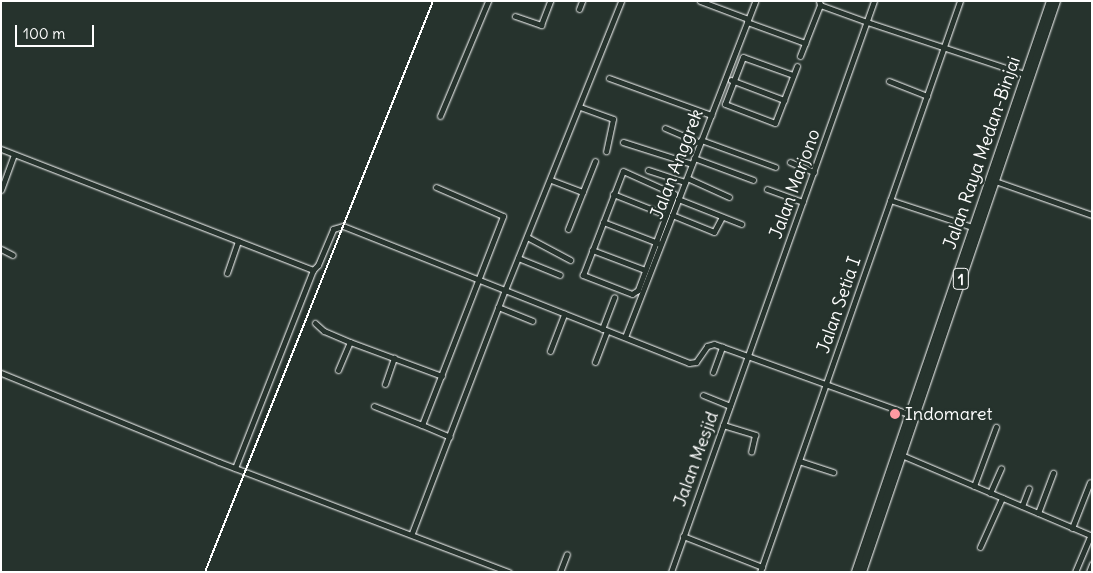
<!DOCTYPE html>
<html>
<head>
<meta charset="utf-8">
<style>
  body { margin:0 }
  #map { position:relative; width:1093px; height:573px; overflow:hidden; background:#26332d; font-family:Delius,sans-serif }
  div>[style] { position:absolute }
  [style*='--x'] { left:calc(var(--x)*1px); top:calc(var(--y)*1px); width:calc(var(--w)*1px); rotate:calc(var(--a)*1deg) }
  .roads { filter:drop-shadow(0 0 1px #fff) drop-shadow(0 0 1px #fff) }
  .minor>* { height:5px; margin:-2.5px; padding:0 2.5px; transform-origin:2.5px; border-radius:2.5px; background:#26332d }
  .highway>* { height:8px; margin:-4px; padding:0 4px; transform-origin:4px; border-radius:4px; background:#26332d }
  .rail>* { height:2px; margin:-1px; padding:0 1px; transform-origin:1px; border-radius:1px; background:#fff }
  .dots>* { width:14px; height:14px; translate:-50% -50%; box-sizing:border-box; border:2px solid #26332d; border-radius:50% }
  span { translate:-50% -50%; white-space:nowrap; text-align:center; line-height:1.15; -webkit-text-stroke:4.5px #26332d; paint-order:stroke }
  .shield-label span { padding:1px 4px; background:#26332d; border:1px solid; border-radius:4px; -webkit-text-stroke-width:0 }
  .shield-label { font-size:16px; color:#fff; font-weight:700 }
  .street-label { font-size:18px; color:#fff }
  .poi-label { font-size:18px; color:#fff }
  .left { translate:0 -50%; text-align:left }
  .frame { position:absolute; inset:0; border:2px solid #fff; pointer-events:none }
  .scale { position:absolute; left:15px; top:25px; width:79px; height:22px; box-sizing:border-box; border:2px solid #fff; border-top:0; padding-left:6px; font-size:15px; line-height:18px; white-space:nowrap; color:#fff; -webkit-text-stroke:4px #26332d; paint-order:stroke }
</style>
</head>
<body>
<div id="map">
  <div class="roads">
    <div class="minor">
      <i style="--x:700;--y:1;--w:51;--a:20.6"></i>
      <i style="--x:819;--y:1;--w:4;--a:76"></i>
      <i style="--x:820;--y:5;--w:50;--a:19.9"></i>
      <i style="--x:867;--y:22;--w:165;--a:18.3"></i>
      <i style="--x:579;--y:9;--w:9;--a:-69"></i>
      <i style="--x:515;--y:16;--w:28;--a:19"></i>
      <i style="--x:541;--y:25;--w:26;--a:-69"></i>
      <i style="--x:747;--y:22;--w:62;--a:19.9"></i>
      <i style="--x:800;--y:56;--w:55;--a:-68.6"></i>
      <i style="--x:793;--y:75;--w:53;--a:-160.2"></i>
      <i style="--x:743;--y:57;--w:50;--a:111"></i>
      <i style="--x:725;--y:104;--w:53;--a:20.8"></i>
      <i style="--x:775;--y:123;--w:61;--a:-68.9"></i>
      <i style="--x:609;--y:78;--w:109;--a:19.9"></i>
      <i style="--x:731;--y:80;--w:57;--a:20.7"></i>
      <i style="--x:889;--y:81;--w:41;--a:21.5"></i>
      <i style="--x:580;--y:107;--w:35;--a:20"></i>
      <i style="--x:613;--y:119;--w:33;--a:102"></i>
      <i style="--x:440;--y:116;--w:125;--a:-67.3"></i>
      <i style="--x:665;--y:128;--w:38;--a:23"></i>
      <i style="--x:701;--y:140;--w:79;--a:20"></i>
      <i style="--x:623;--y:142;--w:72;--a:17.7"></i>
      <i style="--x:1;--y:149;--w:335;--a:21.2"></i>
      <i style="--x:313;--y:270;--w:7;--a:-45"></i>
      <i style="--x:318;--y:265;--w:39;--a:-67"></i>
      <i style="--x:333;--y:229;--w:10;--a:-17"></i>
      <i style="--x:343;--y:226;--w:372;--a:21.6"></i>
      <i style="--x:689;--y:363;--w:7;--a:-8"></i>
      <i style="--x:696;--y:362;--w:19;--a:-55"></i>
      <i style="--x:707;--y:346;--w:7;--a:-16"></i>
      <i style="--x:714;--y:344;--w:206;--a:19.8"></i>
      <i style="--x:694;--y:158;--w:63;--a:20.4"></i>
      <i style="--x:790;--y:162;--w:26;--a:23"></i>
      <i style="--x:648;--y:170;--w:39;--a:18"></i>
      <i style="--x:623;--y:171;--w:56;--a:24.3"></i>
      <i style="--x:674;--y:194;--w:103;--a:110.6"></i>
      <i style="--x:638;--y:290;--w:7;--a:146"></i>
      <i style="--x:632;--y:294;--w:53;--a:-158.8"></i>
      <i style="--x:583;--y:275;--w:111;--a:-69"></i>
      <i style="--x:687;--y:178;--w:46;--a:24.3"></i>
      <i style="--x:551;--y:180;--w:34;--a:21"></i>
      <i style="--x:995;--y:181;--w:103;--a:19.3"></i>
      <i style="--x:767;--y:189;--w:38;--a:20"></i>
      <i style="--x:1;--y:190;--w:37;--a:-70"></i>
      <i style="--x:613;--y:194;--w:57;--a:21.6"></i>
      <i style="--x:678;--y:199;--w:68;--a:21.6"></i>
      <i style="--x:890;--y:200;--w:86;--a:18.2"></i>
      <i style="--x:672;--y:215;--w:45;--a:22"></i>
      <i style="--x:714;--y:232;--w:17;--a:-62"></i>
      <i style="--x:603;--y:222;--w:59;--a:20.9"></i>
      <i style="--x:568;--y:229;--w:73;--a:-68.3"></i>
      <i style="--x:527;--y:237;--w:49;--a:28.1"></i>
      <i style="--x:1;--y:249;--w:13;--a:27"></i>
      <i style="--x:592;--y:250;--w:57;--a:20.7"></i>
      <i style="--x:518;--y:258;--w:45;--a:22"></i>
      <i style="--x:227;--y:273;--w:34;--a:-71"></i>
      <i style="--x:498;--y:307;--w:37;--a:22"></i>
      <i style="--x:315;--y:323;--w:12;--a:42"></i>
      <i style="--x:324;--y:331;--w:28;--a:23"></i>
      <i style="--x:350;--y:342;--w:98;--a:20.3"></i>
      <i style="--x:602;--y:329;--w:34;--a:-69"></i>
      <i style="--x:625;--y:337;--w:360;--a:-68.8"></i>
      <i style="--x:550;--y:351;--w:40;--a:-69"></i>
      <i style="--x:595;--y:362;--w:33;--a:-69"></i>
      <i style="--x:338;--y:370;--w:30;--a:-67"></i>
      <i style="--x:713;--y:372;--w:27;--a:-70"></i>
      <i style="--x:1;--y:373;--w:235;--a:22.2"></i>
      <i style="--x:219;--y:462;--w:310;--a:20.8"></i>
      <i style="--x:385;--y:384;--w:28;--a:-71"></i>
      <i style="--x:703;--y:395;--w:29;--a:22"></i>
      <i style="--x:374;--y:406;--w:52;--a:21.6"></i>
      <i style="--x:422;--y:425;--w:224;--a:-68.8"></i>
      <i style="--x:503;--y:216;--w:73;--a:-156.6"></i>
      <i style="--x:422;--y:425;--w:30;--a:23"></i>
      <i style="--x:723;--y:425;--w:34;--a:17"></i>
      <i style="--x:755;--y:435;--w:17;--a:103"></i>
      <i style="--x:899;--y:454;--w:210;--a:23"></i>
      <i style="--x:799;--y:461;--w:36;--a:18"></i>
      <i style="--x:235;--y:468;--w:213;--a:-68.5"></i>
      <i style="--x:974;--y:486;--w:63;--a:-69.6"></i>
      <i style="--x:990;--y:493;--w:27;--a:-66"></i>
      <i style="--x:1022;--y:506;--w:19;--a:-69"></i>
      <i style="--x:1038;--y:513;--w:43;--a:-69.4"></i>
      <i style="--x:1072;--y:528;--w:49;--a:-68.6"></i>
      <i style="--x:412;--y:533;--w:260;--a:-69.1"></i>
      <i style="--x:505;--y:290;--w:311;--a:-68.1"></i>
      <i style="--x:683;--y:536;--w:85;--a:21.4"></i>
      <i style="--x:980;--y:547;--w:54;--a:-65.8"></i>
      <i style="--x:560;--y:572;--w:19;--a:-69"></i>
      <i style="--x:671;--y:572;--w:606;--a:-70.43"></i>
      <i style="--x:760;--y:572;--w:605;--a:-70.7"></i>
      <i style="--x:1075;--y:572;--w:39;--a:-67"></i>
      <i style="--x:1089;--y:572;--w:9;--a:-69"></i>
    </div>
    <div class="highway">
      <i style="--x:856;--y:572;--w:603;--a:-71.14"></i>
      <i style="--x:862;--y:572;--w:603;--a:-71.23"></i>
    </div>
  </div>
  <div class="rail">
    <i style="--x:205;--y:572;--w:615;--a:-68.23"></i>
  </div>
  <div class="dots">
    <i style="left:895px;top:414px;background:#ff9aa2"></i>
  </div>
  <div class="shield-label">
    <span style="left:961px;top:279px">1</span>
  </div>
  <div class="street-label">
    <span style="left:982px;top:153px;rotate:-71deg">Jalan Raya Medan-Binjai</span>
    <span style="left:677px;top:164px;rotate:-69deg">Jalan Anggrek</span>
    <span style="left:795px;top:184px;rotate:-70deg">Jalan Marjono</span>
    <span style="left:839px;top:305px;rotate:-71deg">Jalan Setia I</span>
    <span style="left:696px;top:459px;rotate:-70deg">Jalan Mesjid</span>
  </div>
  <div class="poi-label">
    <span class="left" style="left:905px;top:414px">Indomaret</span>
  </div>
  <div class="frame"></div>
  <div class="scale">100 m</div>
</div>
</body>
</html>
